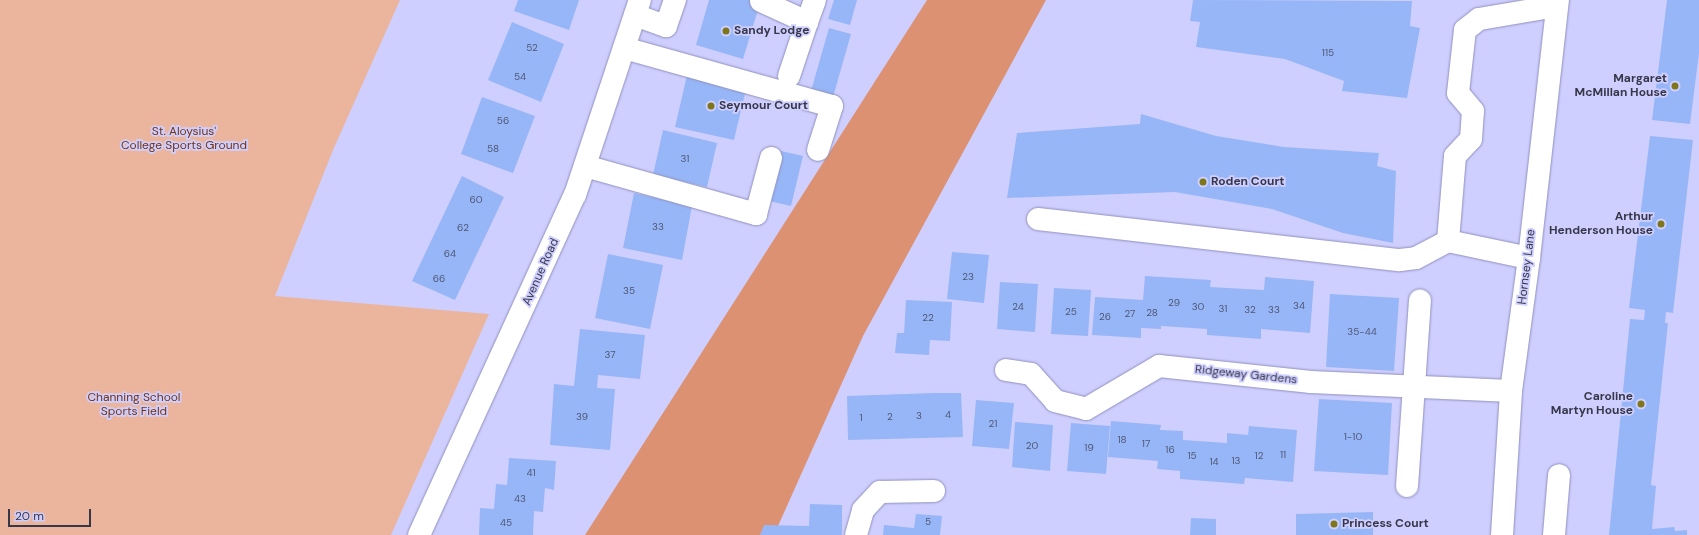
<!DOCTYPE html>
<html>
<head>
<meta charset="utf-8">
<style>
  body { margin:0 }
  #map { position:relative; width:1699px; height:535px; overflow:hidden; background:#cfcfff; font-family:"DM Sans",sans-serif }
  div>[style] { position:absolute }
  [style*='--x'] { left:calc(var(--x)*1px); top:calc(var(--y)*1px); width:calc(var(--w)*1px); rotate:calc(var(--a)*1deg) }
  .green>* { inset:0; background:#ebb49c }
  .forest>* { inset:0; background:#dc9272 }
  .building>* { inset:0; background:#97b6f7 }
  .roads { filter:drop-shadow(0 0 1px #9091bd) drop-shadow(0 0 1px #9091bd) }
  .minor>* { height:22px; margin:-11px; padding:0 11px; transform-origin:11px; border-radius:11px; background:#fff }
  .major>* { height:22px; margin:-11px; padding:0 11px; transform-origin:11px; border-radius:11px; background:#fff }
  .dots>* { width:11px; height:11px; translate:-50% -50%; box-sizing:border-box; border:2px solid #cfcfff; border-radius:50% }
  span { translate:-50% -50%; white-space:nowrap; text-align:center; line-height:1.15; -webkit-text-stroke:3.5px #cfcfff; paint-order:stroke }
  .number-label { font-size:10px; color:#4f5775 }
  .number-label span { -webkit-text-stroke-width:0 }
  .poi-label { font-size:12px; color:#37374a; font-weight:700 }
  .left { translate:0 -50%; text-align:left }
  .right { translate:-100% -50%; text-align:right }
  .park-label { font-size:12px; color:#73310e }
  .street-label { font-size:12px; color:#37374a }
  .scale { position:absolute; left:8px; top:509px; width:83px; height:18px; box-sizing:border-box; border:2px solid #37374a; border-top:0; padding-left:5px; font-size:12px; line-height:14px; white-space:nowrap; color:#37374a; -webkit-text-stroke:3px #cfcfff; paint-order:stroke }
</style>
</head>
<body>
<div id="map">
  <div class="green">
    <i style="clip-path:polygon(0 0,400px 0,333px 150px,275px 296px,489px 314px,391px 535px,0 535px)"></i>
  </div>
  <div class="forest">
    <i style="clip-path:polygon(927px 0,1046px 0,863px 336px,774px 535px,585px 535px)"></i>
  </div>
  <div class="building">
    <i style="clip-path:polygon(518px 0,579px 0,569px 30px,514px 11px)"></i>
    <i style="clip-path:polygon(709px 0,761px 0,743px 59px,696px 45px)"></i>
    <i style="clip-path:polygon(834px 0,857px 0,850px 25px,828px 19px)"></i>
    <i style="clip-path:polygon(1193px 0,1412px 1px,1410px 26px,1420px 28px,1407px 98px,1342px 91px,1344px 81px,1285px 59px,1196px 47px,1200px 22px,1190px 21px)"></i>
    <i style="clip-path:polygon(1667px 0,1699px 0,1699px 53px,1690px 124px,1652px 120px)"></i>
    <i style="clip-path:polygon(512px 22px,564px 44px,541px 102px,488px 80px)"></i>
    <i style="clip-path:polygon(829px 28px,851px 34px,833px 97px,811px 91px)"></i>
    <i style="clip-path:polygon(688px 71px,747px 85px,734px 140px,675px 127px)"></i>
    <i style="clip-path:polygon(482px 97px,535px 116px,513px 173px,461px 154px)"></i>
    <i style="clip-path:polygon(1141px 114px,1216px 136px,1284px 147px,1379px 153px,1377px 166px,1396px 171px,1393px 243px,1343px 233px,1272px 209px,1175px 192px,1007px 198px,1017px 133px,1140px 124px)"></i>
    <i style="clip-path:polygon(663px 130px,717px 143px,707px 187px,653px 175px)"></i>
    <i style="clip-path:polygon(1650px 136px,1693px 140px,1673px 313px,1666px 312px,1665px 323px,1668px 323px,1651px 485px,1656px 486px,1652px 529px,1674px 527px,1675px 531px,1687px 530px,1687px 535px,1609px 535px,1630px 319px,1644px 320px,1645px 310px,1629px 308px)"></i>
    <i style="clip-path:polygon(781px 151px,803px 156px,791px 206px,769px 201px)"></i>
    <i style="clip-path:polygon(462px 176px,504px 197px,455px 300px,412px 281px)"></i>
    <i style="clip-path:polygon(634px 193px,692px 206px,682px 260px,623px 248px)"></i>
    <i style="clip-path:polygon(952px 252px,989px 255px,984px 303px,947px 299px)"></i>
    <i style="clip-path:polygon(608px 254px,663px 265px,650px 329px,595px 318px)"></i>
    <i style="clip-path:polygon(1145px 276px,1211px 280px,1210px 287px,1264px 290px,1265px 277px,1314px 281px,1310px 333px,1261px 329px,1261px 339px,1207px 335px,1207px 329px,1161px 326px,1161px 329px,1141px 328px,1141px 338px,1092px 335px,1095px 297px,1143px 300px)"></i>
    <i style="clip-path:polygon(1000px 282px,1038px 284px,1035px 332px,997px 329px)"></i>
    <i style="clip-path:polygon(1054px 288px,1091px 290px,1088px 336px,1051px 334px)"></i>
    <i style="clip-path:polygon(1330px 294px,1399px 298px,1394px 371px,1326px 367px)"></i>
    <i style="clip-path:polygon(906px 300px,952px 302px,950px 341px,930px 340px,929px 355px,895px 353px,897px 333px,904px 333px)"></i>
    <i style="clip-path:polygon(580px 329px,645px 335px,640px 379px,598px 375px,597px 388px,615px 389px,610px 450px,550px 445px,554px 384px,574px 386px)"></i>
    <i style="clip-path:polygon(934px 393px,961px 393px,963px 437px,848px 440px,847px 396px)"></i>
    <i style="clip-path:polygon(1319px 399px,1392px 403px,1388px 475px,1314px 471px)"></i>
    <i style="clip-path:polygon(976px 400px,1014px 403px,1009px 449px,972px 446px)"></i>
    <i style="clip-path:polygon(1111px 421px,1161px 425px,1160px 430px,1183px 431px,1183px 440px,1227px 443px,1227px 433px,1248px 435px,1249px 426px,1297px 430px,1293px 482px,1245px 478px,1244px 484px,1180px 479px,1180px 471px,1157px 469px,1158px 461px,1108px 457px)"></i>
    <i style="clip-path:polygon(1015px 422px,1053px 425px,1050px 471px,1012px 467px)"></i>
    <i style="clip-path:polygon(1071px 423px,1110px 426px,1106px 474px,1067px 471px)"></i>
    <i style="clip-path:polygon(509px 458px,556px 461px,554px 490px,545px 488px,543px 512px,534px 511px,533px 535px,479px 535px,480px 508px,494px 509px,496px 484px,507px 485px)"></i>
    <i style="clip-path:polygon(810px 504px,842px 505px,842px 535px,760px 535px,764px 525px,809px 526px)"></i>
    <i style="clip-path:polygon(1373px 512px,1373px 535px,1296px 535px,1296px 514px)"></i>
    <i style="clip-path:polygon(916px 514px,942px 516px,940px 535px,883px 535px,884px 525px,914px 528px)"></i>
    <i style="clip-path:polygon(1191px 518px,1216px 519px,1216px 535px,1190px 535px)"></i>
  </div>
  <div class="roads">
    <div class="minor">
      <i style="--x:761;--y:1;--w:51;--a:24.5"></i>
      <i style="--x:807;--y:22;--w:23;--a:-70"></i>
      <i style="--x:635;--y:15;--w:33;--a:20"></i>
      <i style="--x:666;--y:26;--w:28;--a:-71"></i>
      <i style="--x:624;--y:48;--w:216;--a:15.6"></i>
      <i style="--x:832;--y:106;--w:46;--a:107.7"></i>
      <i style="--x:789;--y:76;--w:57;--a:-71.6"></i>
      <i style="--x:585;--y:166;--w:178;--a:15.7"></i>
      <i style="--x:756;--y:214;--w:58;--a:-75"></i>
      <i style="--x:1038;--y:219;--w:364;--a:6.5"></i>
      <i style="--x:1400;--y:260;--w:16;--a:-7"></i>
      <i style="--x:1416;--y:258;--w:36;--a:-28"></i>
      <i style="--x:1448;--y:241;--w:83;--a:11.9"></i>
      <i style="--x:1448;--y:241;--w:85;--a:-85.3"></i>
      <i style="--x:1455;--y:156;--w:23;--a:-47"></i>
      <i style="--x:1471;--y:139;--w:28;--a:-86"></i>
      <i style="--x:1473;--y:111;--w:23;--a:-130"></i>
      <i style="--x:1458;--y:93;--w:63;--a:-83.7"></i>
      <i style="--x:1465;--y:30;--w:18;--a:-38"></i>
      <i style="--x:1479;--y:19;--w:78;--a:-9.6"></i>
      <i style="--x:1006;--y:370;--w:25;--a:9"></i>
      <i style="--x:1031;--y:374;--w:36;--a:48"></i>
      <i style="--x:1055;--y:401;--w:32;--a:14"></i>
      <i style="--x:1086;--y:409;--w:85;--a:-30.5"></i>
      <i style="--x:1159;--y:366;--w:153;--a:6"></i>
      <i style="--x:1311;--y:382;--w:200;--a:2.6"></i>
      <i style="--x:1407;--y:486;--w:186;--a:-86"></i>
      <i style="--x:419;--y:535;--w:374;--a:-65.4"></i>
      <i style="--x:575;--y:195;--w:206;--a:-71.6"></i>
      <i style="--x:856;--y:535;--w:26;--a:-74"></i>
      <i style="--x:863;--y:510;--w:25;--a:-47"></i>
      <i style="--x:880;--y:492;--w:54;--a:-1.1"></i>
      <i style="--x:1554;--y:535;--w:60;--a:-85.2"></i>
    </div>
    <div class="major">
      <i style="--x:1502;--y:535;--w:144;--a:-86.4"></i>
      <i style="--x:1511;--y:391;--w:134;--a:-82.3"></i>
      <i style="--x:1529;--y:258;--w:260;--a:-83.6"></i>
    </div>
  </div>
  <div class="dots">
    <i style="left:726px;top:31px;background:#7d761a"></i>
    <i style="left:1675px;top:86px;background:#7d761a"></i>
    <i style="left:711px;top:106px;background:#7d761a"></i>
    <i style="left:1203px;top:182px;background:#7d761a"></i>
    <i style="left:1661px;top:224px;background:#7d761a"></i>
    <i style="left:1641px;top:404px;background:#7d761a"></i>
    <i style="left:1334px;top:524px;background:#7d761a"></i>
  </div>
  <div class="number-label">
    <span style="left:532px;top:48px">52</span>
    <span style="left:1328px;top:53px">115</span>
    <span style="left:520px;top:77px">54</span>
    <span style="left:503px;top:121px">56</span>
    <span style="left:493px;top:149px">58</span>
    <span style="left:685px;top:159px">31</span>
    <span style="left:476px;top:200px">60</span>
    <span style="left:658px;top:227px">33</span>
    <span style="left:463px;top:228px">62</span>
    <span style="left:450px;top:254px">64</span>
    <span style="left:968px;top:277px">23</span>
    <span style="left:439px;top:279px">66</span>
    <span style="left:629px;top:291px">35</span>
    <span style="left:1174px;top:303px">29</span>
    <span style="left:1299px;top:306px">34</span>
    <span style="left:1018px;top:307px">24</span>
    <span style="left:1198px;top:307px">30</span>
    <span style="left:1223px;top:309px">31</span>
    <span style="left:1250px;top:310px">32</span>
    <span style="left:1274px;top:310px">33</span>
    <span style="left:1071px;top:312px">25</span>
    <span style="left:1152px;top:313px">28</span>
    <span style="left:1130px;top:314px">27</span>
    <span style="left:1105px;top:317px">26</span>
    <span style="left:928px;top:318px">22</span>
    <span style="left:1362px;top:332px">35-44</span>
    <span style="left:610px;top:355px">37</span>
    <span style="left:948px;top:415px">4</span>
    <span style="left:919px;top:416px">3</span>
    <span style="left:582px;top:417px">39</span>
    <span style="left:890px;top:417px">2</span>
    <span style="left:861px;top:418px">1</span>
    <span style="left:993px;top:424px">21</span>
    <span style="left:1353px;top:437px">1-10</span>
    <span style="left:1122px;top:440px">18</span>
    <span style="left:1146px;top:444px">17</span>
    <span style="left:1032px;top:446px">20</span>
    <span style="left:1089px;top:448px">19</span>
    <span style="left:1170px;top:450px">16</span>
    <span style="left:1283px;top:455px">11</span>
    <span style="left:1192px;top:456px">15</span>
    <span style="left:1259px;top:456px">12</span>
    <span style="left:1236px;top:461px">13</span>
    <span style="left:1214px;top:462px">14</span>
    <span style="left:531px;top:473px">41</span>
    <span style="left:520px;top:499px">43</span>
    <span style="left:928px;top:522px">5</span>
    <span style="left:506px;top:523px">45</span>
  </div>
  <div class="poi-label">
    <span class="left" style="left:734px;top:31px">Sandy Lodge</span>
    <span class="right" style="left:1667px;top:86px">Margaret<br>McMillan House</span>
    <span class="left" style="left:719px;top:106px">Seymour Court</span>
    <span class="left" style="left:1211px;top:182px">Roden Court</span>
    <span class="right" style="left:1653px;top:224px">Arthur<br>Henderson House</span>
    <span class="right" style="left:1633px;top:404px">Caroline<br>Martyn House</span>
    <span class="left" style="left:1342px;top:524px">Princess Court</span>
  </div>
  <div class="park-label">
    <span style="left:184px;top:139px">St. Aloysius'<br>College Sports Ground</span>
    <span style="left:134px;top:405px">Channing School<br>Sports Field</span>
  </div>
  <div class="street-label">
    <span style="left:1527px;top:267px;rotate:-83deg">Hornsey Lane</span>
    <span style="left:541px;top:272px;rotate:-66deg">Avenue Road</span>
    <span style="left:1246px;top:375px;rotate:6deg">Ridgeway Gardens</span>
  </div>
  <div class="scale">20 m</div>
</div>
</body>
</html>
